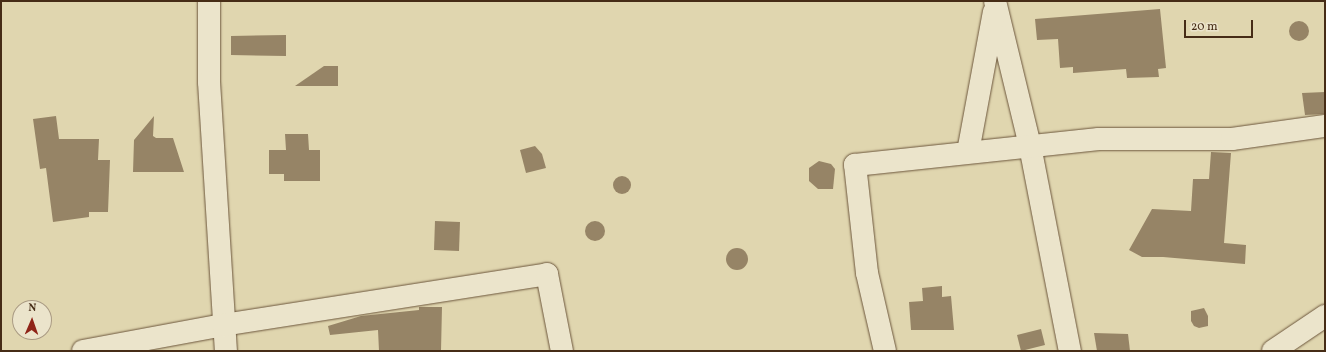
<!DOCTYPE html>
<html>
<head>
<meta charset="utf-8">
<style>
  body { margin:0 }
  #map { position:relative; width:1326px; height:352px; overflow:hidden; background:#e0d6af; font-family:Vollkorn,serif }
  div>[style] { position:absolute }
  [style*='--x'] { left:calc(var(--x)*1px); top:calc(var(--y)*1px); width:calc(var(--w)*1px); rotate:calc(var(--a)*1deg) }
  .building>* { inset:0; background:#968466 }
  .round { border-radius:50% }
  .roads { filter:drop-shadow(0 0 1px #6c563c) drop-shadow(0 0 1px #6c563c) }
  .minor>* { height:22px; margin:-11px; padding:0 11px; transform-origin:11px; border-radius:11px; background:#ebe4cb }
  span { translate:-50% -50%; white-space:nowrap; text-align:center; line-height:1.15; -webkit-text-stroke:3px #ebe4cb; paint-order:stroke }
  .frame { position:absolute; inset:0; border:2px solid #462c16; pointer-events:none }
  .north { position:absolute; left:12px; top:300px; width:40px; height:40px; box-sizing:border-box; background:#ebe4cb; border:1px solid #a99a83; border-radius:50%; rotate:2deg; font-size:11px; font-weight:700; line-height:16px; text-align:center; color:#462c16 }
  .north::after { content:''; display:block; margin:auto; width:14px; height:18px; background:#8f2418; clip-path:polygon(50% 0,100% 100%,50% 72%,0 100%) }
  .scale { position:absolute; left:1184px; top:20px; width:69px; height:18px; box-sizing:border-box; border:2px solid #462c16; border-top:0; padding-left:5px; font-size:12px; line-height:14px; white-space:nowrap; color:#462c16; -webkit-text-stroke:3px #ebe4cb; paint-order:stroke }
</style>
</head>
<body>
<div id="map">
  <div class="building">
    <i style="clip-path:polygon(1160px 9px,1166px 68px,1158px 69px,1159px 77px,1127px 78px,1126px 69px,1073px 73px,1073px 67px,1060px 68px,1058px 39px,1037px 40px,1035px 19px)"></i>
    <i class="round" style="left:1289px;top:21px;width:20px;height:20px"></i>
    <i style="clip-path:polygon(286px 35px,286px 56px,231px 55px,231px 36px)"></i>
    <i style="clip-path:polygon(324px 66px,338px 66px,338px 86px,295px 86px)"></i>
    <i style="clip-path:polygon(1325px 92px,1325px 114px,1305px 115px,1302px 93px)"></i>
    <i style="clip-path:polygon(56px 116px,59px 139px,99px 139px,98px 160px,110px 160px,108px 212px,89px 212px,89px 217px,53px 222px,46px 168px,40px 169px,33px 119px)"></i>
    <i style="clip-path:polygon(154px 116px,153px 136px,156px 138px,173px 138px,184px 172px,133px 172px,134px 140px)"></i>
    <i style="clip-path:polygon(285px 134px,308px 134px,309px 150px,320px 150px,320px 181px,284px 181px,284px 174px,269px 174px,269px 150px,286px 150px)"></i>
    <i style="clip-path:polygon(535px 146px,542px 154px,546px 168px,526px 173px,520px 150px)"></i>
    <i style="clip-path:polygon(1211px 152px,1231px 153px,1224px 243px,1246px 245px,1245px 264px,1163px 257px,1142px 257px,1129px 250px,1152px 209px,1191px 211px,1193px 179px,1209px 179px)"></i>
    <i style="clip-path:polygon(819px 161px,831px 164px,835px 169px,833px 189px,818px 189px,809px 181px,809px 168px)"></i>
    <i class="round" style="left:613px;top:176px;width:18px;height:18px"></i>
    <i style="clip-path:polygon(435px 221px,460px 222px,459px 251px,434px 250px)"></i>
    <i class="round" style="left:585px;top:221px;width:20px;height:20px"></i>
    <i class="round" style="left:726px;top:248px;width:22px;height:22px"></i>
    <i style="clip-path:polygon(942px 286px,942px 297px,951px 296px,954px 330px,911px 330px,909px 302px,923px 301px,922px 288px)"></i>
    <i style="clip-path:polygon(419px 307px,442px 307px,441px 351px,379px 351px,378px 330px,330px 335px,328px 326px,361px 316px,419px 310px)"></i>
    <i style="clip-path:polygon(1204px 308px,1208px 316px,1208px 326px,1199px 328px,1194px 326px,1191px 321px,1191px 311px)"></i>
    <i style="clip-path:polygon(1041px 329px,1045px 345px,1021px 351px,1017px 335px)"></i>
    <i style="clip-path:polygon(1094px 333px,1128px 334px,1130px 351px,1097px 351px)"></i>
  </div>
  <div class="roads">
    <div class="minor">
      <i style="--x:209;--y:1;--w:81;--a:90"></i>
      <i style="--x:209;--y:82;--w:270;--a:86.4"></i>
      <i style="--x:995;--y:1;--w:149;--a:76.4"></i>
      <i style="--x:1030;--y:146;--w:209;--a:79"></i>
      <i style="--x:968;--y:152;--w:142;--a:-79.5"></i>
      <i style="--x:83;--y:351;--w:142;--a:-10.5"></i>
      <i style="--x:223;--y:325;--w:328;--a:-8.9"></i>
      <i style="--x:547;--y:274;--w:78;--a:79"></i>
      <i style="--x:885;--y:351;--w:80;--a:-103"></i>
      <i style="--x:867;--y:273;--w:109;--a:-96.3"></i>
      <i style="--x:855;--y:165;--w:245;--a:-6.1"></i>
      <i style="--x:1099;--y:139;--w:133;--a:0"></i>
      <i style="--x:1232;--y:139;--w:94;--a:-8"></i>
      <i style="--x:1273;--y:351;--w:63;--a:-33.9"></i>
    </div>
  </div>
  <div class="frame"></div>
  <div class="north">N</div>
  <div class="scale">20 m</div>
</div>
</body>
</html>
